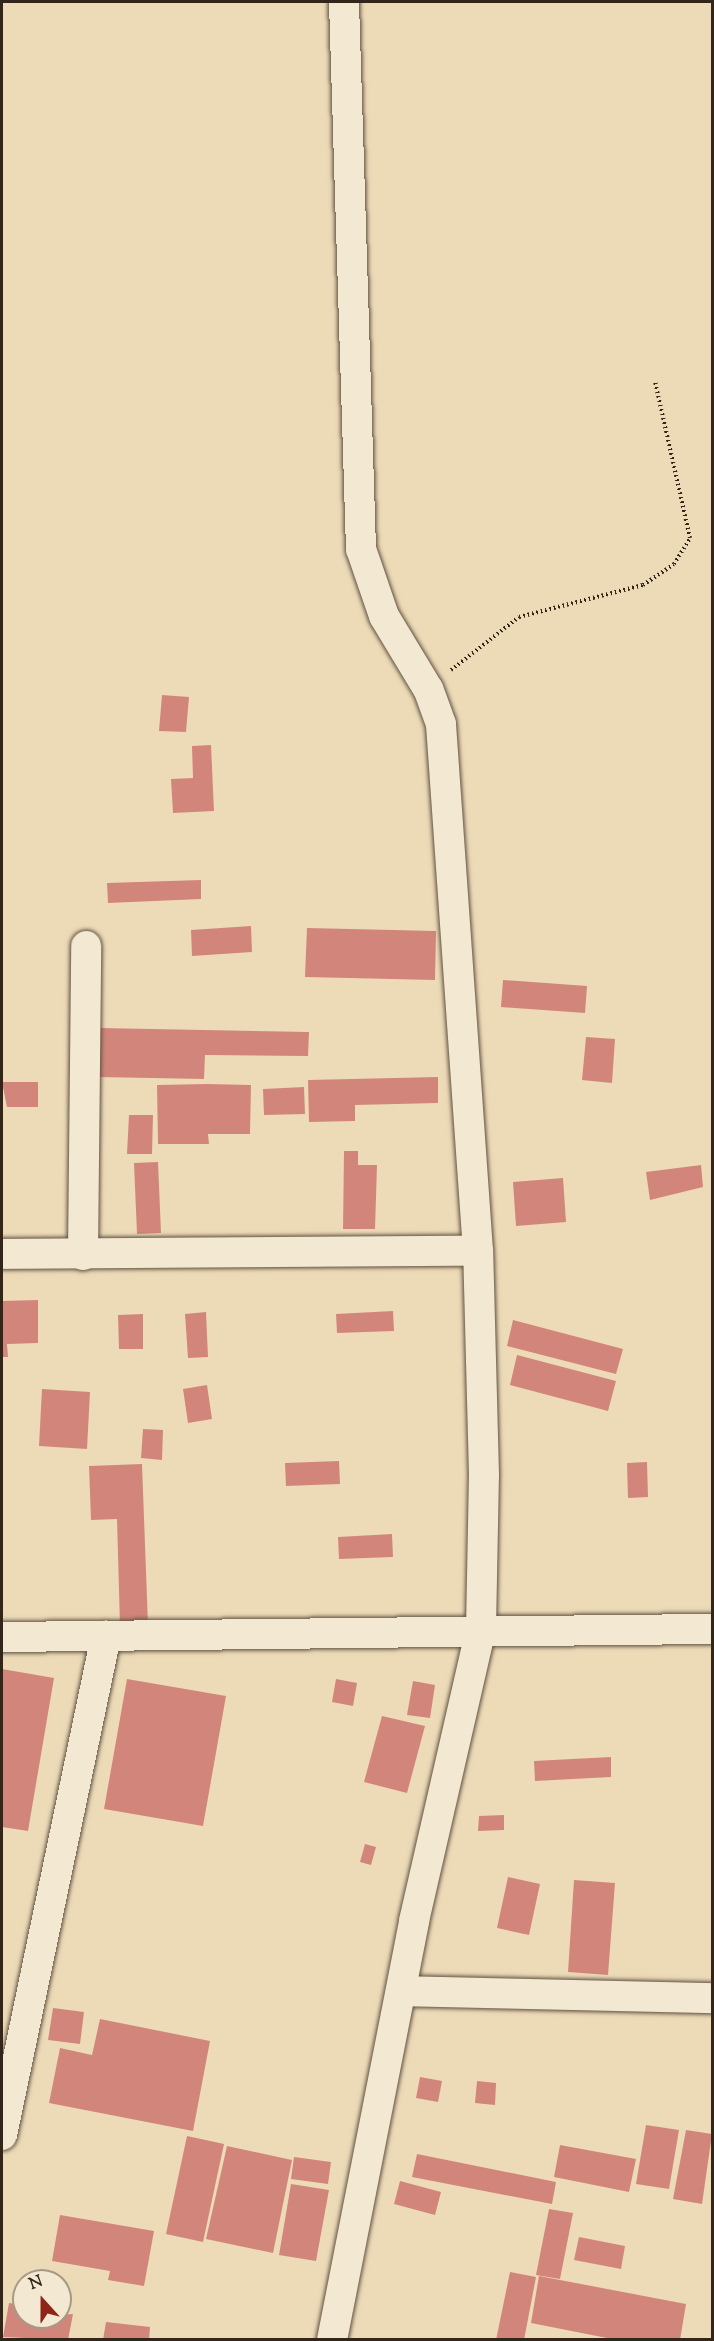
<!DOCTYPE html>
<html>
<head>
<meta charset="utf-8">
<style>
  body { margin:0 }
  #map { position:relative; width:714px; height:2341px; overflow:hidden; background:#eddbb8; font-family:"Sorts Mill Goudy",serif }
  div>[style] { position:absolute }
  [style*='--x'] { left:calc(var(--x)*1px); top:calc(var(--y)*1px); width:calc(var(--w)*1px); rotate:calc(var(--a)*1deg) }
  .building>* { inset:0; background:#d2867b }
  .path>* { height:4px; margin-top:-2px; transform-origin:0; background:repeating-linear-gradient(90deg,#322519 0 1.5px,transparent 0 4.5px) }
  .roads { filter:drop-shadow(0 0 2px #615241) drop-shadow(0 0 2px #615241) }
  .street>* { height:30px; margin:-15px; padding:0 15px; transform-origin:15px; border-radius:15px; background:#f3e8d1 }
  span { translate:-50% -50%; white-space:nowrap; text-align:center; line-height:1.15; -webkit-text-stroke:4.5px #f3e8d1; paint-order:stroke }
  .frame { position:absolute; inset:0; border:3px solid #322519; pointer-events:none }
  .north { position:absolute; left:12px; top:2269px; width:60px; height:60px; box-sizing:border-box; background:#f3e8d1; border:2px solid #a69a87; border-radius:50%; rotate:339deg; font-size:16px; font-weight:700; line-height:24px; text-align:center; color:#322519 }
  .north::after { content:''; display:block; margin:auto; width:21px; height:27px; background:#8f2418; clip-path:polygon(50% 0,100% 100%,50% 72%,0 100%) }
</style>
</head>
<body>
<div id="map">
  <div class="building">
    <i style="clip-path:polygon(162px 695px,189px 697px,186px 732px,159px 731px)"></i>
    <i style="clip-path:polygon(211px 745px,214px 811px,173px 813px,171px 779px,193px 778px,192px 746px)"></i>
    <i style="clip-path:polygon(201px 880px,201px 899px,108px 903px,107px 883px)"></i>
    <i style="clip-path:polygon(251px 926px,252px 952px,192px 956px,191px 930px)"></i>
    <i style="clip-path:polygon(307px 928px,436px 931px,435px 980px,305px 977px)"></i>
    <i style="clip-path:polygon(503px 980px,587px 986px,585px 1013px,501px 1007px)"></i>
    <i style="clip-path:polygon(99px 1028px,309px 1032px,308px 1056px,205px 1055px,204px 1079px,98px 1077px)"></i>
    <i style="clip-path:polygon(586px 1037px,615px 1039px,612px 1083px,582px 1080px)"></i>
    <i style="clip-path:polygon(438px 1077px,438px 1103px,355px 1105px,355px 1121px,309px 1122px,308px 1080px)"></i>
    <i style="clip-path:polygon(2px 1082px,38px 1082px,38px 1107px,7px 1107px)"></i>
    <i style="clip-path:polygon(207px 1084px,251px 1085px,250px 1134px,208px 1134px,209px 1144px,158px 1144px,157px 1085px)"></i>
    <i style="clip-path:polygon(304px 1087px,305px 1114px,264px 1115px,263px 1089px)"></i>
    <i style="clip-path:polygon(129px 1115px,153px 1115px,152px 1154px,127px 1154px)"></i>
    <i style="clip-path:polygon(344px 1151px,358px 1151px,358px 1165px,377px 1165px,375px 1229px,343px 1229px)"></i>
    <i style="clip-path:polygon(158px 1162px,161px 1233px,137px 1234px,134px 1163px)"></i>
    <i style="clip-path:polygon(701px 1165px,703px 1187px,650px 1200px,646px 1172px)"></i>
    <i style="clip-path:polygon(563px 1178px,566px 1222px,516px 1226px,513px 1182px)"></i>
    <i style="clip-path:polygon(38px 1300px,38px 1343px,7px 1344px,8px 1357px,2px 1357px,2px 1301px)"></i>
    <i style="clip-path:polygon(393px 1311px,394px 1331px,337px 1333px,336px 1314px)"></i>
    <i style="clip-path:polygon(206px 1312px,208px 1357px,188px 1358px,185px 1314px)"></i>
    <i style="clip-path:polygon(143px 1314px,143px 1349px,119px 1349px,118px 1315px)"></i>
    <i style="clip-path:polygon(513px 1320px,623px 1349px,616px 1374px,507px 1346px)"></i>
    <i style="clip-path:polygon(517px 1355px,616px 1381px,608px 1411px,510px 1385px)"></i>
    <i style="clip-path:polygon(207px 1385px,212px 1419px,188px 1423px,183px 1389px)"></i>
    <i style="clip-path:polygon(42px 1389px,90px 1392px,87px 1449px,39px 1446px)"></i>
    <i style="clip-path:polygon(143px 1429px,163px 1430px,162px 1460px,141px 1458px)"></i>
    <i style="clip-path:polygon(339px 1461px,340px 1484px,286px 1486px,285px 1463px)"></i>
    <i style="clip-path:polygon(647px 1462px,648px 1497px,628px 1498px,627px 1463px)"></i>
    <i style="clip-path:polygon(142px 1464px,148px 1625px,120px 1626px,117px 1519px,91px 1520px,89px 1466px)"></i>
    <i style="clip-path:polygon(392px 1534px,393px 1557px,339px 1559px,338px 1537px)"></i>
    <i style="clip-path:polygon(2px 1669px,54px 1678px,28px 1831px,2px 1827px)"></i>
    <i style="clip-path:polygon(127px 1679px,226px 1696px,203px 1826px,104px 1809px)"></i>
    <i style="clip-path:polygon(336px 1679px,357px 1683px,353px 1706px,332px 1702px)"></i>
    <i style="clip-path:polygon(413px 1681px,435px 1685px,430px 1718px,407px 1715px)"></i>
    <i style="clip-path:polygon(382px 1716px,425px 1726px,407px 1793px,364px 1782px)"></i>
    <i style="clip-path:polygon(611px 1757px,611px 1777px,535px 1781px,534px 1761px)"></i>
    <i style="clip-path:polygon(504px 1815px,504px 1830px,478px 1831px,479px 1816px)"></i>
    <i style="clip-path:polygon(365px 1844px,376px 1847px,371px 1865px,360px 1862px)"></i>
    <i style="clip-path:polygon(508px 1877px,540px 1884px,529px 1935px,497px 1928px)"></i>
    <i style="clip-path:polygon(574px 1880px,615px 1883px,608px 1975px,568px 1972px)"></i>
    <i style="clip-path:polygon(53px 2008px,84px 2012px,80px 2044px,48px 2040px)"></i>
    <i style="clip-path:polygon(100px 2019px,210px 2041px,193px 2131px,49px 2103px,60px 2048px,92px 2055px)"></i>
    <i style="clip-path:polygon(420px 2077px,442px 2081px,438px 2102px,416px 2098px)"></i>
    <i style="clip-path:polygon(477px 2081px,496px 2083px,495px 2105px,475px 2103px)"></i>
    <i style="clip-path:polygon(646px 2125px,679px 2130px,669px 2189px,636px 2184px)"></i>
    <i style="clip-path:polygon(686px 2130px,712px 2134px,702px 2204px,673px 2199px)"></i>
    <i style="clip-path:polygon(187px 2136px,224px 2144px,203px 2242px,166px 2234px)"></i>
    <i style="clip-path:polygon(560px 2145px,636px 2159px,629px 2192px,554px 2177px)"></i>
    <i style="clip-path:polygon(227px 2146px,292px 2160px,273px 2253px,206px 2239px)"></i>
    <i style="clip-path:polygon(417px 2154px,556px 2182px,552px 2204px,412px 2177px)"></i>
    <i style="clip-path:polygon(294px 2157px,331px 2162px,328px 2184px,291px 2179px)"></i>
    <i style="clip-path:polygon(400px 2181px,441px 2192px,435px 2215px,394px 2204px)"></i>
    <i style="clip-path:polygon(291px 2184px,329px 2190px,316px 2261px,279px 2255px)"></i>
    <i style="clip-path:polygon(549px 2209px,573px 2213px,560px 2279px,536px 2275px)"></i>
    <i style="clip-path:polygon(60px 2215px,154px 2231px,144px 2286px,108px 2280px,110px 2271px,52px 2261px)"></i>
    <i style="clip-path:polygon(579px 2237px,625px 2246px,621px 2269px,574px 2260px)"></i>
    <i style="clip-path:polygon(510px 2272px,536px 2277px,524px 2340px,496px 2340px)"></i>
    <i style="clip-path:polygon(539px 2276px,686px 2304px,680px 2340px,617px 2340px,531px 2323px)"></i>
    <i style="clip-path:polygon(9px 2303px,24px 2305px,24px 2317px,73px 2314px,68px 2340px,3px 2337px)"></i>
    <i style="clip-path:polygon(106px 2322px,150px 2327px,149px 2340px,103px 2340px)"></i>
  </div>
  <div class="path">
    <i style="--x:451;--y:670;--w:86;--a:-37.9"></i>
    <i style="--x:519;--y:617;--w:128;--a:-14.5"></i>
    <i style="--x:643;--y:585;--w:37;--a:-34"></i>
    <i style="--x:674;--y:564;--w:31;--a:-58"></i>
    <i style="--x:690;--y:538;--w:161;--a:-102.6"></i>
  </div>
  <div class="roads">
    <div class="street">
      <i style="--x:2;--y:1254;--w:476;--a:-0.4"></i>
      <i style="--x:83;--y:1255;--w:309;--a:-89.4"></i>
      <i style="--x:2;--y:1637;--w:710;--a:-0.65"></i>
      <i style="--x:401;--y:1991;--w:311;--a:1.3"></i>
      <i style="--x:2;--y:2135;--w:510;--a:-78.23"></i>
      <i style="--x:332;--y:2340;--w:427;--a:-78.9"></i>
      <i style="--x:414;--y:1921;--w:300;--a:-77.1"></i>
      <i style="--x:481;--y:1629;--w:154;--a:-88.9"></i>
      <i style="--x:484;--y:1475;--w:224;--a:-91.5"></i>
      <i style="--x:478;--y:1251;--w:528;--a:-94.02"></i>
      <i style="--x:441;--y:724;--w:37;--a:-110"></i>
      <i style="--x:428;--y:689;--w:85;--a:-121.1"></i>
      <i style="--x:384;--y:616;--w:71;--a:-108.9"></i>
      <i style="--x:361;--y:549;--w:547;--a:-91.78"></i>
    </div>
  </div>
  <div class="frame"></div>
  <div class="north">N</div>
</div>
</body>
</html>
